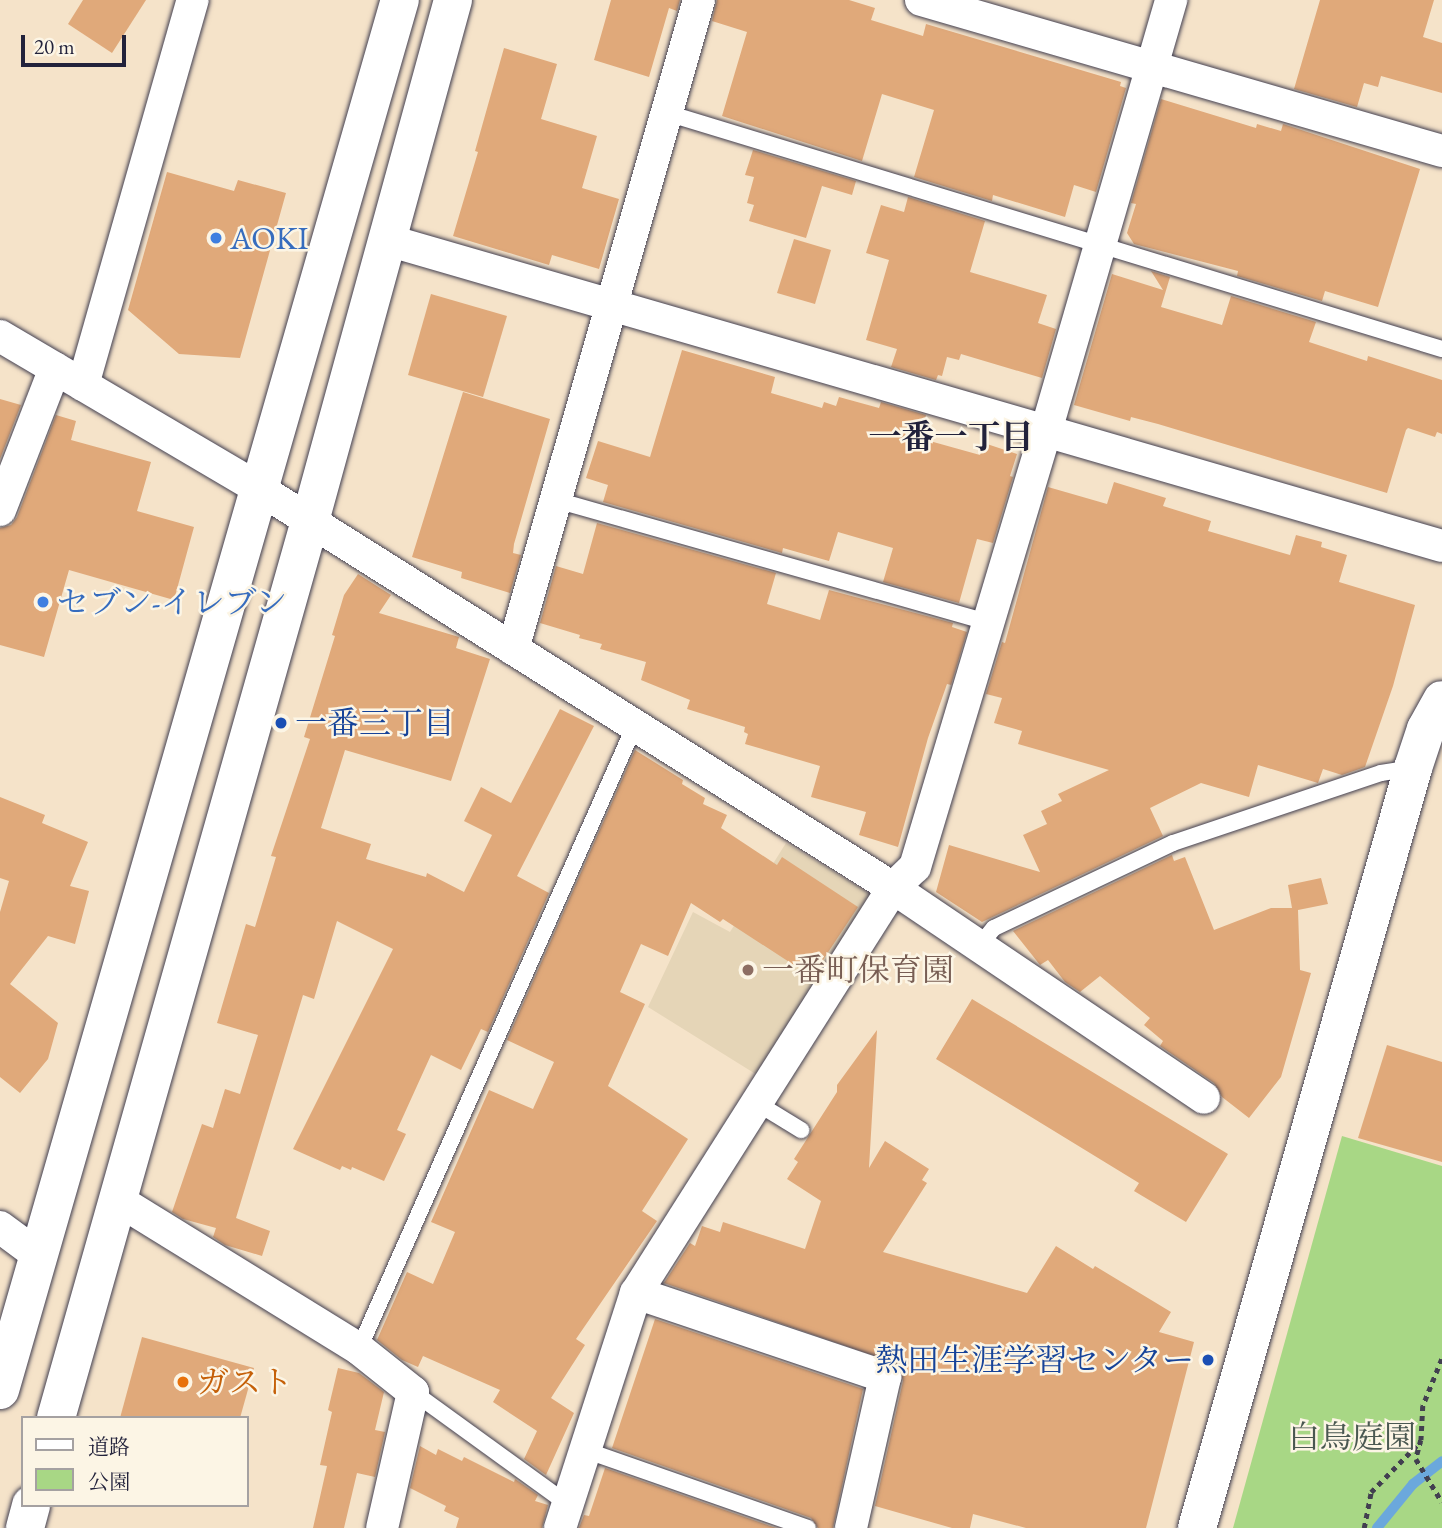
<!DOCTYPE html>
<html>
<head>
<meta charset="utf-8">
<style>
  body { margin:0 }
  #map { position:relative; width:1442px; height:1528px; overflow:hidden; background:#f5e3c9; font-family:"EB Garamond","Noto Serif JP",serif }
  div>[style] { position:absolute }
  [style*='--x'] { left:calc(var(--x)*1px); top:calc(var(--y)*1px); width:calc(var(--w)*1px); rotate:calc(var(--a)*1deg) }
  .built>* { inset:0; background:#e5d5b7 }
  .green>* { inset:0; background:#a8d785 }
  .stream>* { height:10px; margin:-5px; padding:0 5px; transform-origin:5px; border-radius:5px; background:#6ba8dc }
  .building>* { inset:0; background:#e0a97a }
  .path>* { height:4.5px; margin-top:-2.25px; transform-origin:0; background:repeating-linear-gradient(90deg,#423f50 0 5px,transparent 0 10px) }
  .roads { filter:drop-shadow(0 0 2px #423f50) drop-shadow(0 0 2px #423f50) }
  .service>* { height:16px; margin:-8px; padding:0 8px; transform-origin:8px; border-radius:8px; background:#fff }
  .minor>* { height:32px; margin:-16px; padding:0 16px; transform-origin:16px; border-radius:16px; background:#fff }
  .tertiary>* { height:38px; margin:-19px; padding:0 19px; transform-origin:19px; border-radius:19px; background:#fff }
  .dots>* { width:19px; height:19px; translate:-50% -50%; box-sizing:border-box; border:4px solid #fcf5e5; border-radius:50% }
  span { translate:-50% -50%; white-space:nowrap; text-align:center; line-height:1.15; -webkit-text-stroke:5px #fcf5e5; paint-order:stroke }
  .shop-label { font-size:32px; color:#366cbe }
  .left { translate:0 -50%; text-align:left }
  .transit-label { font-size:32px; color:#164399 }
  .right { translate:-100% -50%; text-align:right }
  .education-label { font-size:32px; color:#785e54 }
  .food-label { font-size:32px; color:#c56008 }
  .park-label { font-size:32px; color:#4a5851 }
  .neighbourhood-label { font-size:33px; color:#22223b; font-weight:700 }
  .legend { position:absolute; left:21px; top:1416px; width:228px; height:91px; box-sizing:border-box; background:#fcf5e5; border:2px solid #a5a1a1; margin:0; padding:9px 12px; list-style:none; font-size:21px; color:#22223b }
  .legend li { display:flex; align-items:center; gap:14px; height:35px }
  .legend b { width:35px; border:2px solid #a5a1a1 }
  .scale { position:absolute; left:21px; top:35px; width:105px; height:32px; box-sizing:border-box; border:4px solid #22223b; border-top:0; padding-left:9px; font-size:21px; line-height:24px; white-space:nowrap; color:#22223b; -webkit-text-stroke:5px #fcf5e5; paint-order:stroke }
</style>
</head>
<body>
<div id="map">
  <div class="built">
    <i style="clip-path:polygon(786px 843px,875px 897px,762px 1078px,648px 1007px,693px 912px,730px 932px)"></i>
  </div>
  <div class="green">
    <i style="clip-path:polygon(1342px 1136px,1442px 1166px,1442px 1528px,1233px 1528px)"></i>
  </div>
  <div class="stream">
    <i style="--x:1377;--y:1528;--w:57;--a:-50.7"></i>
    <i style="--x:1413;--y:1484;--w:37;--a:-38"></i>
  </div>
  <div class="building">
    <i style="clip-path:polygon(83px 0,146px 0,112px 53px,68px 24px)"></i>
    <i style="clip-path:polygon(611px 0,680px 0,677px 11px,669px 8px,649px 77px,594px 60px)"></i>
    <i style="clip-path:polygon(717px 0,849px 0,875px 8px,871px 20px,923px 36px,926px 24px,1121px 82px,1120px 86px,1126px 88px,1096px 192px,1074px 185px,1065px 217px,993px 195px,992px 201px,914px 177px,934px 110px,882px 94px,862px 161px,722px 116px,747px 32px,712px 21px)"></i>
    <i style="clip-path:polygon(1320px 0,1434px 0,1423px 37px,1442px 43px,1442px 93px,1381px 76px,1378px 87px,1364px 83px,1357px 107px,1294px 89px)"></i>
    <i style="clip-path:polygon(504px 48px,557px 64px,541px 119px,597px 136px,582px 188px,619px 199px,599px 269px,552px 255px,549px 265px,453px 236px,478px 152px,475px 151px)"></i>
    <i style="clip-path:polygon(1161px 99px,1256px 128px,1257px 124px,1281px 131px,1283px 124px,1420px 169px,1378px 307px,1325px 291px,1322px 301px,1237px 276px,1238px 271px,1134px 244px,1127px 233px,1136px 204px,1131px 203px)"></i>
    <i style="clip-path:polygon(753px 150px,856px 181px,852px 195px,822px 186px,806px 238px,749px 221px,754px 205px,747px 203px,754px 177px,745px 175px)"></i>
    <i style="clip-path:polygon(167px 172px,234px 191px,238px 180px,286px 193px,240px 358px,179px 354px,128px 310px)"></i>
    <i style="clip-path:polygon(908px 197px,985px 221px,970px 272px,1047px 295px,1038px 323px,1056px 329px,1042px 378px,961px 354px,959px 360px,947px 357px,942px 376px,938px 375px,936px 380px,891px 367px,897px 349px,866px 340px,889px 260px,866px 253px,881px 205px,904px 212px)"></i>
    <i style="clip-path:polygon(794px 239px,831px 250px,815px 304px,777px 293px)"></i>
    <i style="clip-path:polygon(1151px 271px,1170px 277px,1161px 307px,1222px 325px,1231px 296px,1316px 322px,1309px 342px,1367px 361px,1368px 356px,1442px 380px,1442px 434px,1437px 432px,1435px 437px,1408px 428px,1406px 430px,1387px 493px,1158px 424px,1131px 417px,1130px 421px,1074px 405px,1112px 274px,1163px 290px)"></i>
    <i style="clip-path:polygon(431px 294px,507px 316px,483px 397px,408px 375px)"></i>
    <i style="clip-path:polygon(682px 350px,775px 377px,771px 393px,822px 408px,824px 402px,836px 406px,839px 397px,879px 408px,881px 402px,926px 415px,919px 438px,980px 455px,984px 443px,1017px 454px,1010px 476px,1013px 477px,993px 543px,977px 539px,959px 603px,883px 582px,893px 548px,838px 532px,829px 561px,783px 548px,782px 553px,603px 502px,608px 485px,586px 478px,598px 441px,650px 457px)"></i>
    <i style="clip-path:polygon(463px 392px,550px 419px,514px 544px,513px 553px,521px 555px,510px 593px,461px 578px,462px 572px,412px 557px)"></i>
    <i style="clip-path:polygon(0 399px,21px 405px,0 459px)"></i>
    <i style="clip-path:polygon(56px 415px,76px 421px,71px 440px,151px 462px,137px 511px,194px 527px,174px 600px,69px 570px,44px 657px,0 645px,0 528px,11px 525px,17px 517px)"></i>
    <i style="clip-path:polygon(1114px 482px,1166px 498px,1163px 506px,1211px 521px,1208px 531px,1290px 555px,1296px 535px,1322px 542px,1321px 547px,1347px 555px,1339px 582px,1415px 605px,1393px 686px,1365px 767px,1342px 775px,1323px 769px,1318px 783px,1258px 765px,1249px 797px,1201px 783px,1150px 808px,1163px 836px,982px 922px,936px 892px,949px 845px,1040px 872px,1023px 835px,1047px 824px,1041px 811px,1062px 801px,1058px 794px,1109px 770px,1018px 744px,1022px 731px,994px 723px,1002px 698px,986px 694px,1002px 642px,1005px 643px,1048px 487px,1107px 504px)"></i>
    <i style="clip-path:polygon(597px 523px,776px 573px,767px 604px,820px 620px,829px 590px,953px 623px,952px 627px,967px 632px,951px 685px,947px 684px,928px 738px,898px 847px,859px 835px,866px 812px,811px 797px,820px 766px,745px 744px,748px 734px,744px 732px,745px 727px,687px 709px,690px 700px,641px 680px,646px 662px,600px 649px,602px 644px,579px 638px,580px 635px,540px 623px,556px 566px,583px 574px)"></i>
    <i style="clip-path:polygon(358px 574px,391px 595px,379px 613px,459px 637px,456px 648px,490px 659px,451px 781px,345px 750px,321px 828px,371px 844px,366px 859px,426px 877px,427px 873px,464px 892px,492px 835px,464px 821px,481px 787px,511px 803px,560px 709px,594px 726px,517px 876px,549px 893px,488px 1032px,481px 1029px,461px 1070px,431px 1055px,397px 1130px,406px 1134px,384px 1181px,352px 1167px,351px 1170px,342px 1166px,340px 1170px,293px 1149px,393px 949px,337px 921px,314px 999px,303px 995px,236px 1218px,270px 1231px,262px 1256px,225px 1245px,213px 1237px,216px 1228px,183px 1219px,172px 1212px,202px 1124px,213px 1128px,225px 1089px,240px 1094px,258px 1035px,217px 1023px,246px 924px,255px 927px,276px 857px,271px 856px,310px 739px,304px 737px,335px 636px,332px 635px,344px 595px)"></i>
    <i style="clip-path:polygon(635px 750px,683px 780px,682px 784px,705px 798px,703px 804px,727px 815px,721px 828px,777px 865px,782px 857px,858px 907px,815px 972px,806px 966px,803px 971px,723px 919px,720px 922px,691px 903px,668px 956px,641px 944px,620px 992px,645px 1004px,608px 1086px,688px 1139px,642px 1211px,657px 1221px,576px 1339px,585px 1345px,551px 1398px,574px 1413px,546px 1475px,524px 1459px,537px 1431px,493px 1402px,500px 1390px,423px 1356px,418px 1367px,402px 1360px,377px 1340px,407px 1272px,433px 1284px,455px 1232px,431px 1222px,489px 1090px,533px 1109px,554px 1062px,507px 1040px)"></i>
    <i style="clip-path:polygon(0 797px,45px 815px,42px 823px,88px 842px,70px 886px,89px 891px,75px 944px,48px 936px,10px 984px,58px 1023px,48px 1059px,20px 1093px,0 1077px,0 912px,9px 881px,0 878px)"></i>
    <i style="clip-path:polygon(1172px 855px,1174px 861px,1185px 857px,1214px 930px,1271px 908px,1292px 908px,1288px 885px,1321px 878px,1328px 904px,1298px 910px,1300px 970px,1311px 973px,1281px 1077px,1249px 1118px,1222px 1097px,1214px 1083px,1160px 1046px,1163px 1041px,1144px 1025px,1150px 1018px,1100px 976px,1080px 992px,1065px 982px,1048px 960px,1040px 965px,1013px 931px)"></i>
    <i style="clip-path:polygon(972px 999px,1228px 1154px,1186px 1222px,1134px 1191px,1139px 1183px,936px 1059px)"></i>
    <i style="clip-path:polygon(877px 1030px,869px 1168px,885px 1141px,929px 1169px,922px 1180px,927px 1183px,883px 1252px,1027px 1293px,1056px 1246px,1093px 1269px,1095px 1266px,1171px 1312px,1159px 1332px,1194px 1342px,1146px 1528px,1026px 1528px,973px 1514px,970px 1528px,952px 1528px,875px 1506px,903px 1381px,898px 1364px,664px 1283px,690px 1243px,695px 1246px,702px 1226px,720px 1232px,723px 1222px,805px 1249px,821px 1201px,787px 1179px,798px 1162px,794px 1159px,837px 1092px,837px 1085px)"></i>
    <i style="clip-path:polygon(1387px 1045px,1442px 1062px,1442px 1162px,1358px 1138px)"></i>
    <i style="clip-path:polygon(655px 1319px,863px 1389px,833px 1528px,818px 1528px,811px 1518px,612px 1448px)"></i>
    <i style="clip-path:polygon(142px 1337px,254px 1368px,240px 1418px,120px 1418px)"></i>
    <i style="clip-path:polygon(338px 1368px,359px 1373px,384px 1392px,375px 1430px,385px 1432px,375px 1477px,357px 1473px,344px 1528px,313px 1528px,327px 1466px,320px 1465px,332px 1412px,328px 1410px)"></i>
    <i style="clip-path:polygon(420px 1446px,436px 1455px,438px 1449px,462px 1461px,464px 1457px,514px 1482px,515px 1479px,538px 1495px,535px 1501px,548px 1505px,542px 1528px,456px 1528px,459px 1518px,444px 1511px,446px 1506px,410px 1488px)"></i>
    <i style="clip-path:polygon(605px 1468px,776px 1528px,579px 1528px,584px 1515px,589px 1516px)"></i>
  </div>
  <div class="path">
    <i style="--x:1442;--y:1359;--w:51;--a:112"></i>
    <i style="--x:1423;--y:1406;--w:34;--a:93"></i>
    <i style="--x:1421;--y:1440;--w:20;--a:105"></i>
    <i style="--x:1416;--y:1459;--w:50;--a:58.8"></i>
    <i style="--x:1364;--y:1528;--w:37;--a:-79"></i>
    <i style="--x:1371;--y:1492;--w:71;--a:-45.6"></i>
  </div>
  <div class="roads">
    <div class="service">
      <i style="--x:667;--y:113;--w:810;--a:16.94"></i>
      <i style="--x:556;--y:500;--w:448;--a:15.8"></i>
      <i style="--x:980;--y:945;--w:22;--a:-51"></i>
      <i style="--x:994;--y:928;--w:198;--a:-25.4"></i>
      <i style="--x:1173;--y:843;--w:219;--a:-18.6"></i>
      <i style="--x:1381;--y:773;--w:31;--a:-9"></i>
      <i style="--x:757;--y:1103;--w:52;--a:31.5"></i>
      <i style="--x:359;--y:1349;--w:682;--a:-66.14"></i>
      <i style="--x:413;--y:1392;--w:191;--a:35.9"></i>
      <i style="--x:585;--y:1450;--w:236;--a:19.3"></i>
    </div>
    <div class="minor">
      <i style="--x:921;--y:0;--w:542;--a:16.16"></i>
      <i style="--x:387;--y:240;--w:1098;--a:16.17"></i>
      <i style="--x:0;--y:336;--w:303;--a:30.5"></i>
      <i style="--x:261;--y:490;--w:747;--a:32.2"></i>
      <i style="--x:893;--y:888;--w:375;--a:34"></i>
      <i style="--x:83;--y:385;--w:400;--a:-74.1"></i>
      <i style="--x:0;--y:510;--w:152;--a:-68.8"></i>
      <i style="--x:513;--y:649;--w:675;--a:-74.01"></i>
      <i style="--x:118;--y:1200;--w:283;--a:31.7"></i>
      <i style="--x:359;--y:1349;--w:69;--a:38.5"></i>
      <i style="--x:413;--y:1392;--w:139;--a:102.8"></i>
      <i style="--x:0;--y:1227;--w:49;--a:36.6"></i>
      <i style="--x:636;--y:1293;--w:263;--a:18.6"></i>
      <i style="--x:885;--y:1377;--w:155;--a:102.7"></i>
      <i style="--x:560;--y:1528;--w:247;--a:-72.1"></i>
      <i style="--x:636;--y:1293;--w:480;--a:-57.6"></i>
      <i style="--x:893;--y:888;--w:30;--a:-44"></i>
      <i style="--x:915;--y:867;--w:455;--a:-73.3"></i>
      <i style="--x:1046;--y:431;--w:449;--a:-73.8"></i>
    </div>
    <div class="tertiary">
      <i style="--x:0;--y:1390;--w:1446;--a:-73.95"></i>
      <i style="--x:56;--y:1418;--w:932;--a:-74.19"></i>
      <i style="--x:310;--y:521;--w:540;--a:-74.65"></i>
      <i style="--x:25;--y:1528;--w:24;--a:-75"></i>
      <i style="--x:1197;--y:1528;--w:790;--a:-74.13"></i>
      <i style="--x:1413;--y:768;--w:41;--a:-71.6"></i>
      <i style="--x:1426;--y:729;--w:33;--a:-61"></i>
    </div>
  </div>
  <div class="dots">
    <i style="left:216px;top:238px;background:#3f7fe0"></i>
    <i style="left:43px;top:602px;background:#3f7fe0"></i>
    <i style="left:281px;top:723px;background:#1a4fb4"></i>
    <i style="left:748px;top:970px;background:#8d6e63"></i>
    <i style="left:1208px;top:1360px;background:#1a4fb4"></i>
    <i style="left:183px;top:1382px;background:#e8710a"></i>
  </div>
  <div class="shop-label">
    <span class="left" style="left:230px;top:238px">AOKI</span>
    <span class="left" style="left:57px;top:602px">セブン-イレブン</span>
  </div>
  <div class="transit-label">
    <span class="left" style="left:295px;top:723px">一番三丁目</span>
    <span class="right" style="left:1194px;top:1360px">熱田生涯学習センター</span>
  </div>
  <div class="education-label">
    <span class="left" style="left:762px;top:970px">一番町保育園</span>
  </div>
  <div class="food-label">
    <span class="left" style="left:197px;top:1382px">ガスト</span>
  </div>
  <div class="park-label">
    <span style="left:1352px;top:1437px">白鳥庭園</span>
  </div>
  <div class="neighbourhood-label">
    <span style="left:951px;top:437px">一番一丁目</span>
  </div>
  <ul class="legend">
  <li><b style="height:9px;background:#fff"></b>道路</li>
  <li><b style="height:19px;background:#a8d785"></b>公園</li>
  </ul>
  <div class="scale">20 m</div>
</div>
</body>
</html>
